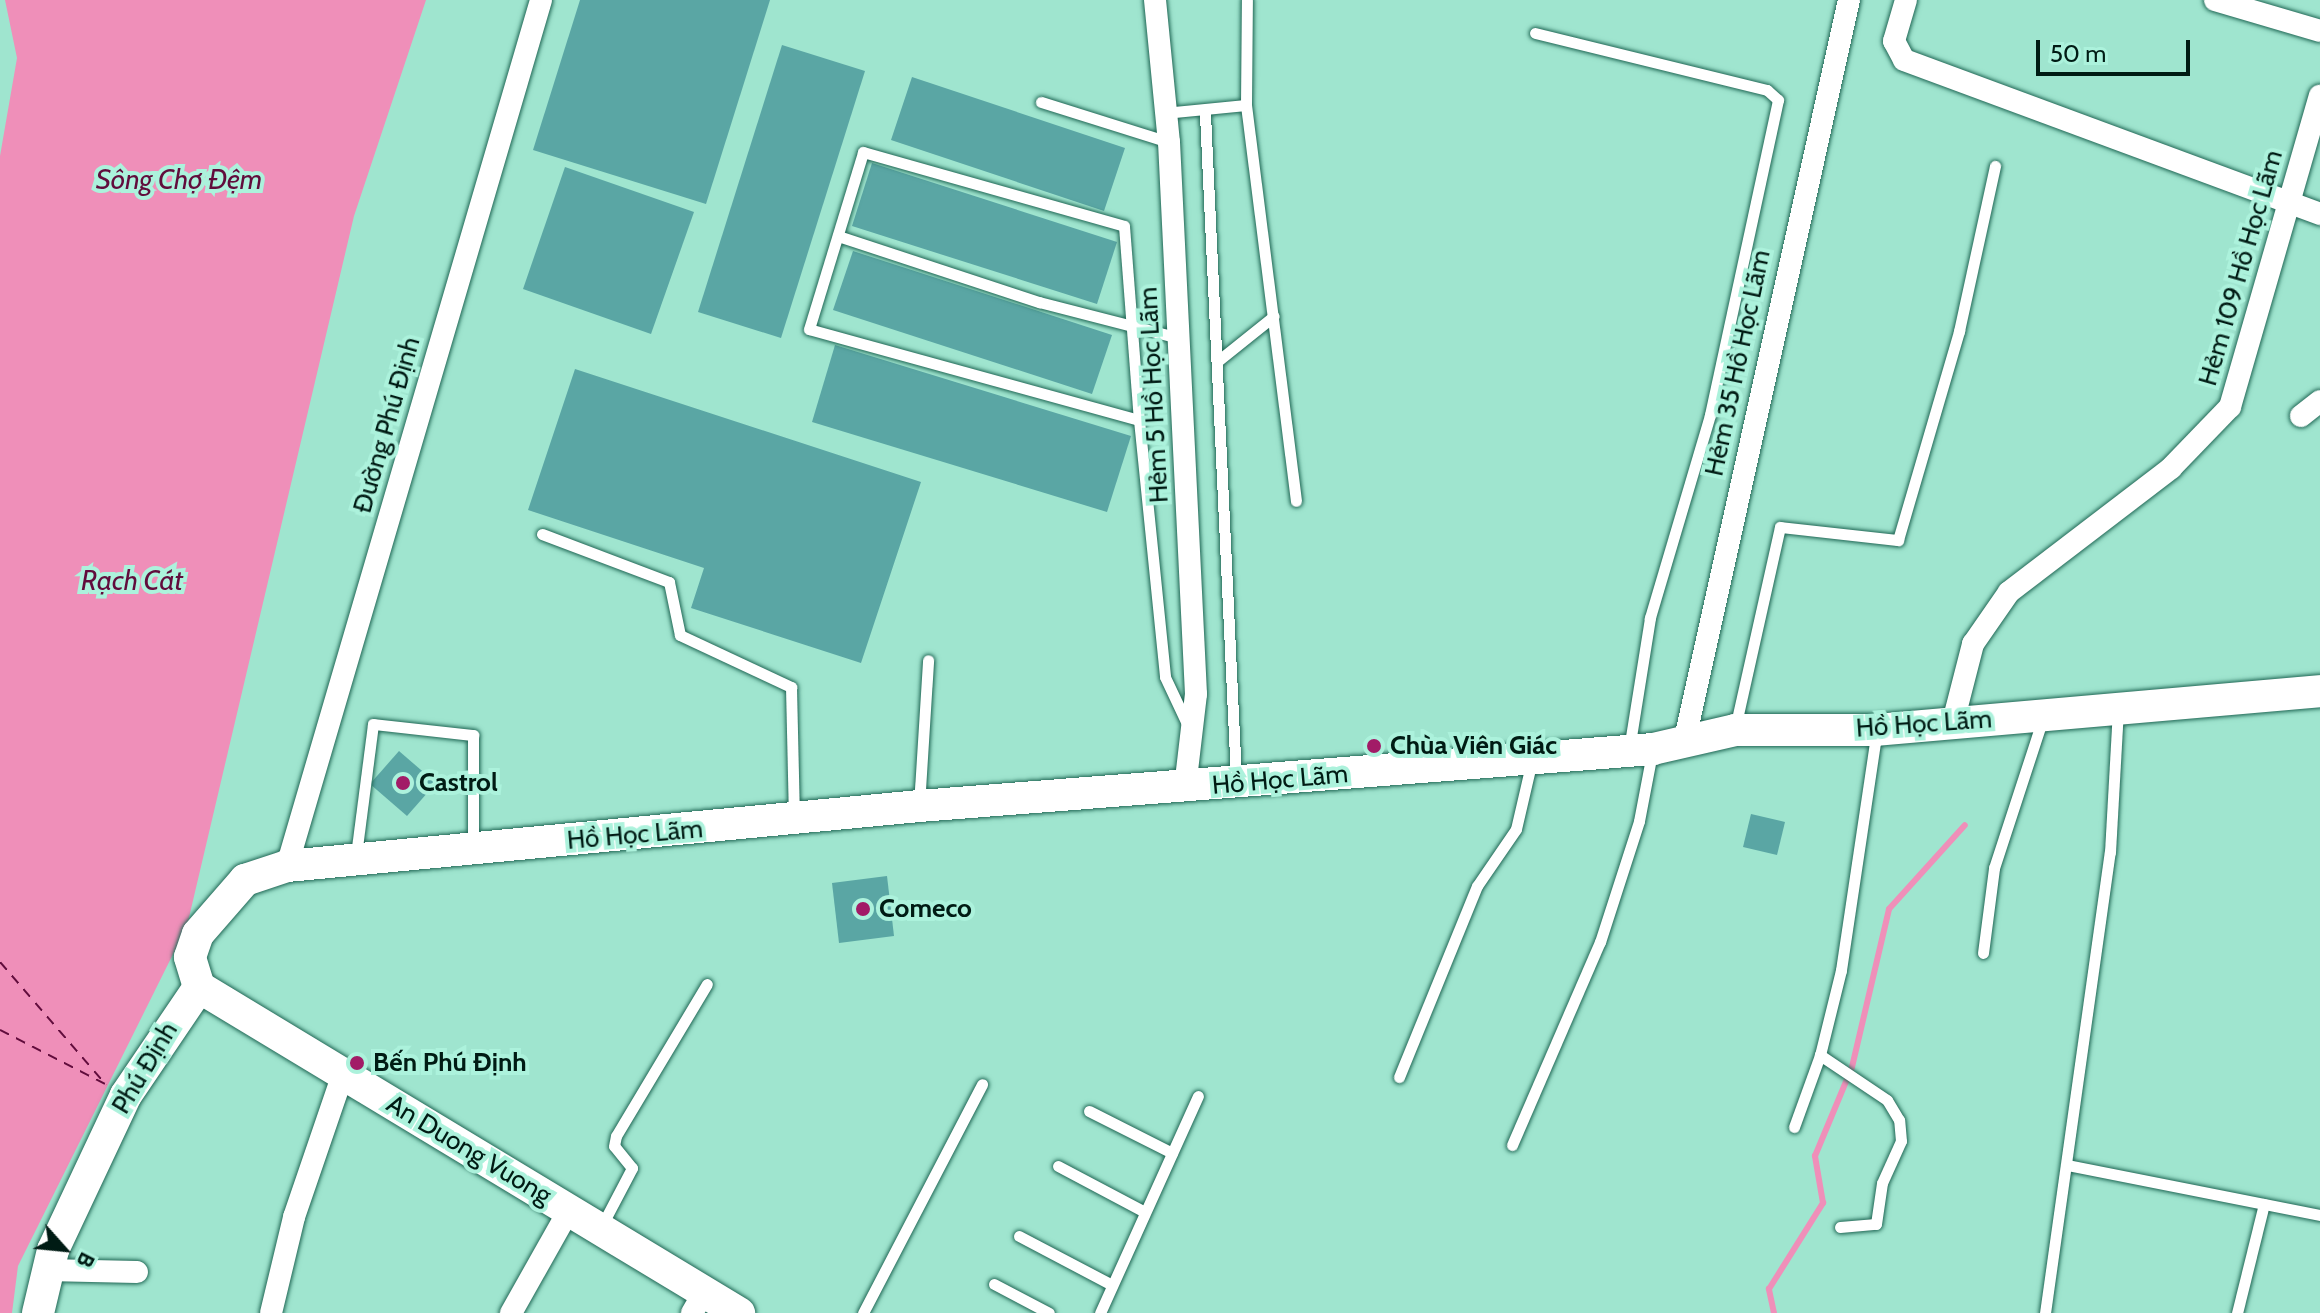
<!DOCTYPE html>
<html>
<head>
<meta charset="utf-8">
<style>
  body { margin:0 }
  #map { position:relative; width:2320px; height:1313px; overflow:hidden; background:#9fe5cf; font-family:Cabin,sans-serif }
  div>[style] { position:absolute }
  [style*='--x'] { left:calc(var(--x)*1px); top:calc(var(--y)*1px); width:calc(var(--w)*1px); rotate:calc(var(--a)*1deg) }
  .water>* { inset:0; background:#ef8fb9 }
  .stream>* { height:6px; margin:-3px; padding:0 3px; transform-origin:3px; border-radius:3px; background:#ef8fb9 }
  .ferry>* { height:2px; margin-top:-1px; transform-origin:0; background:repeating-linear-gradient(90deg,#610c3c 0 10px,transparent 0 18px) }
  .building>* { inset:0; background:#5aa6a4 }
  .roads { filter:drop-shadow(0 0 2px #206755) drop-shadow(0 0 2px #206755) }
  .lane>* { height:11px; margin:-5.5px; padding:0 5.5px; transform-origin:5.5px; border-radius:5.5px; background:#fff }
  .street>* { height:22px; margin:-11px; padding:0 11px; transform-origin:11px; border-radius:11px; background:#fff }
  .secondary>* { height:32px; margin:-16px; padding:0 16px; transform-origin:16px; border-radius:16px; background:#fff }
  .dots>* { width:22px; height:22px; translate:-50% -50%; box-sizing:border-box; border:4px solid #acf2dc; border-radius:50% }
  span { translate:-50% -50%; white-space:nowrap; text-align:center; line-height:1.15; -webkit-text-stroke:8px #acf2dc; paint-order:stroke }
  .street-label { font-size:26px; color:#001b14 }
  .poi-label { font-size:26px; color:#001b14; font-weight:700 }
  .left { translate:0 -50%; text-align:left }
  .water-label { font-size:28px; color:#610c3c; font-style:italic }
  .north { position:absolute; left:24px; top:1209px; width:80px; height:80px; -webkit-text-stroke:6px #acf2dc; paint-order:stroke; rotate:117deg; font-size:22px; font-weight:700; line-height:32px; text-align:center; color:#001b14 }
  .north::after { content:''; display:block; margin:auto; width:28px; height:36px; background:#001b14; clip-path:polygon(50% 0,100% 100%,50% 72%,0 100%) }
  .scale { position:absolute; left:2036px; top:40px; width:154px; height:36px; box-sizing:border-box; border:4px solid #001b14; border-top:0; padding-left:10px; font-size:24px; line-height:28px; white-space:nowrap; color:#001b14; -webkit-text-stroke:6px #acf2dc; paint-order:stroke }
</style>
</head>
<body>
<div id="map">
  <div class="water">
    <i style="clip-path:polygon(5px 0,426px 0,354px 216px,187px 926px,18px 1266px,12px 1313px,0 1313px,0 156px,17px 58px)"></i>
  </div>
  <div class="stream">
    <i style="--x:1774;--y:1313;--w:25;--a:-102"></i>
    <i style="--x:1769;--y:1289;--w:102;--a:-57.9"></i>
    <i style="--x:1823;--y:1203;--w:48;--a:-99.7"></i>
    <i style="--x:1815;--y:1156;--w:96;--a:-67.4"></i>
    <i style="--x:1852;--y:1067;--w:162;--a:-76.8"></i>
    <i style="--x:1889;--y:909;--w:113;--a:-47.9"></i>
  </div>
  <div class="ferry">
    <i style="--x:0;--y:962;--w:162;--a:49.2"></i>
    <i style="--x:0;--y:1030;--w:118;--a:27.2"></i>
  </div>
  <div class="building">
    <i style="clip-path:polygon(580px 0,770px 0,706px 204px,533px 150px)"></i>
    <i style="clip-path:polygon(782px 45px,865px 71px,781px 338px,698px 312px)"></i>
    <i style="clip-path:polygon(912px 77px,1125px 148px,1104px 211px,891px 140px)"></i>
    <i style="clip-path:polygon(872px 163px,1117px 242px,1097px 304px,852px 226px)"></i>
    <i style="clip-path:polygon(565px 167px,694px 212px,651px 334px,523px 289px)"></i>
    <i style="clip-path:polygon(853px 251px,1112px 335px,1092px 394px,833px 310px)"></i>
    <i style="clip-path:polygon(835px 345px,1131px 436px,1107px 512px,812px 422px)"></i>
    <i style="clip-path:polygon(575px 369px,921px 482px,861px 663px,691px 608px,704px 568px,528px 510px)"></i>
    <i style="clip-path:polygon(399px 751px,436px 783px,407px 816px,370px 784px)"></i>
    <i style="clip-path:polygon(1751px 814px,1785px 822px,1777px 855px,1743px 847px)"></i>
    <i style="clip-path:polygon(887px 876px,894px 936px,839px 943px,832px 883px)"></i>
  </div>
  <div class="roads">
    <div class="lane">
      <i style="--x:1535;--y:33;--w:239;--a:13.8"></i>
      <i style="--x:1767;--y:90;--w:15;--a:42"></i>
      <i style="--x:1778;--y:100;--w:322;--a:102.2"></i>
      <i style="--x:1710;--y:415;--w:212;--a:106.5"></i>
      <i style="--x:1650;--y:618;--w:133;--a:99.1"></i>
      <i style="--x:1041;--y:102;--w:134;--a:17.4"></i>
      <i style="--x:1246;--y:105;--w:399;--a:82.8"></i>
      <i style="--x:1164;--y:113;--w:82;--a:-5.6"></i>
      <i style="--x:1246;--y:105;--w:105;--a:-89.5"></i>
      <i style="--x:1205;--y:114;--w:665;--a:87.33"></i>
      <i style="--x:863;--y:152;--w:271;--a:15.8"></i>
      <i style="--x:1124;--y:226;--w:195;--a:85.6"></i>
      <i style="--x:1139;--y:420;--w:342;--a:-164.6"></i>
      <i style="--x:809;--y:329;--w:185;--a:-73"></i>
      <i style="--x:838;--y:236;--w:212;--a:18.2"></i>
      <i style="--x:1039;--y:302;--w:145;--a:14.4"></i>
      <i style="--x:1219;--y:360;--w:70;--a:-38.7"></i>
      <i style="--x:1139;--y:420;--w:258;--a:84.2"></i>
      <i style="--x:1165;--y:677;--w:56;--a:64.8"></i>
      <i style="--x:542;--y:534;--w:136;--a:20.7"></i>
      <i style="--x:669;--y:582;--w:54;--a:78.3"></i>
      <i style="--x:680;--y:635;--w:123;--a:25.1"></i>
      <i style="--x:791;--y:687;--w:129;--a:88.7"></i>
      <i style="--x:1735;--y:728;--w:206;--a:-77.4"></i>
      <i style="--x:1780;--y:527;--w:119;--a:6.3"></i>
      <i style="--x:1898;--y:540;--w:218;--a:-73.7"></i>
      <i style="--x:1959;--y:331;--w:169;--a:-77.7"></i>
      <i style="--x:919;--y:805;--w:145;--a:-86.4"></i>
      <i style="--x:356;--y:855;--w:132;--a:-82.6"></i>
      <i style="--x:373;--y:724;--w:101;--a:6.3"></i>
      <i style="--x:473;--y:735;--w:110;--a:90"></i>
      <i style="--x:1983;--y:953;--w:86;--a:-82.6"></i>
      <i style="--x:1994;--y:868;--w:158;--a:-71.9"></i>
      <i style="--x:1399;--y:1077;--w:206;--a:-67.8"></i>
      <i style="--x:1477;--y:886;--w:69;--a:-55.6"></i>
      <i style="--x:1516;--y:829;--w:71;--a:-76.9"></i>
      <i style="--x:1089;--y:1111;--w:93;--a:26.8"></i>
      <i style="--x:1794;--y:1127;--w:77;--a:-70.1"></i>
      <i style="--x:1512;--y:1145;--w:221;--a:-66.6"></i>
      <i style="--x:1600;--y:942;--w:127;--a:-72.1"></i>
      <i style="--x:1639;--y:821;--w:69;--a:-79.2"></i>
      <i style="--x:2067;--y:1165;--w:258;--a:11.2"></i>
      <i style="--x:1058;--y:1166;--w:98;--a:27.9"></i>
      <i style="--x:1840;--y:1227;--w:36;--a:-5"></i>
      <i style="--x:1876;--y:1224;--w:41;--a:-81.7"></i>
      <i style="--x:1882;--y:1183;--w:46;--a:-65.7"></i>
      <i style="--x:1901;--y:1141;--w:21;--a:-95"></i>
      <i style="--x:1899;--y:1120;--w:23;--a:-121"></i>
      <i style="--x:1887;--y:1100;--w:81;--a:-146.1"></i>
      <i style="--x:1820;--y:1055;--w:88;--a:-76.1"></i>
      <i style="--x:1841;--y:970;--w:238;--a:-81.5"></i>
      <i style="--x:600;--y:1229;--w:69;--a:-62.3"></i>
      <i style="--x:632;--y:1168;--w:28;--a:-129"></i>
      <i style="--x:614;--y:1146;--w:10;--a:-79"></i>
      <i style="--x:616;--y:1136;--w:177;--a:-59.1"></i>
      <i style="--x:1019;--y:1236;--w:105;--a:27.8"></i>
      <i style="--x:994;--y:1284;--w:62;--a:27.8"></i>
      <i style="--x:863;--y:1313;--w:258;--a:-62.5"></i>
      <i style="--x:1100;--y:1313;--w:238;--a:-65.7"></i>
      <i style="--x:2045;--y:1313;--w:466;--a:-82"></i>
      <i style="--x:2110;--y:852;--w:141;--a:-86.8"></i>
      <i style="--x:2237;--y:1313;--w:112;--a:-76.1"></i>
    </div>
    <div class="street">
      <i style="--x:1155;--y:0;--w:143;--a:84.4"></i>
      <i style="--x:1169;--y:142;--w:553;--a:87.2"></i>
      <i style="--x:1196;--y:694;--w:95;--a:96.7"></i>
      <i style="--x:1906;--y:0;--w:43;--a:106.3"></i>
      <i style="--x:1894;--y:41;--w:21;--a:62"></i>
      <i style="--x:1904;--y:60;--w:444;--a:20.3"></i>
      <i style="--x:2215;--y:0;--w:109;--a:16.4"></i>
      <i style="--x:2301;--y:416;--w:24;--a:-38"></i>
      <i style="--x:1953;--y:722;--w:81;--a:-75.6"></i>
      <i style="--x:1973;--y:644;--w:63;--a:-55.3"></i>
      <i style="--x:2009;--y:592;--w:204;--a:-37.4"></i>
      <i style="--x:2171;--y:468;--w:85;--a:-46"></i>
      <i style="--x:2230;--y:407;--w:324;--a:-73.9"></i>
      <i style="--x:1685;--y:739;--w:757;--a:-77.49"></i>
      <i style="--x:287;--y:866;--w:902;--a:-73.65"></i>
      <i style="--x:46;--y:1270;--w:91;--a:1.3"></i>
      <i style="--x:271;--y:1313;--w:99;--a:-76.5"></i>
      <i style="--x:294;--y:1217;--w:151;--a:-71.1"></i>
      <i style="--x:511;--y:1313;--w:118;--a:-60.6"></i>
      <i style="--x:692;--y:1313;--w:24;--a:-60"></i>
    </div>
    <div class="secondary">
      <i style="--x:199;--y:987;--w:31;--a:-107"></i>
      <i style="--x:190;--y:957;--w:24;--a:-71"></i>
      <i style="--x:198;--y:934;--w:72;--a:-49"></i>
      <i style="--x:245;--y:880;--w:44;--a:-18.4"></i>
      <i style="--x:287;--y:866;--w:635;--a:-5.42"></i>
      <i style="--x:919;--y:806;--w:736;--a:-4.44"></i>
      <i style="--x:1653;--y:749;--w:84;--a:-13"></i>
      <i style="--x:1735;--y:730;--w:141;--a:0"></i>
      <i style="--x:1876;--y:730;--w:446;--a:-5"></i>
      <i style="--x:199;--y:987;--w:631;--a:31.12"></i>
      <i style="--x:38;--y:1313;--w:65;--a:-76.6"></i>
      <i style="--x:53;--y:1250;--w:171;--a:-64.8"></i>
      <i style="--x:126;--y:1095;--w:130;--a:-55.9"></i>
    </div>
  </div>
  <div class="dots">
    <i style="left:1374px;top:746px;background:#a21b67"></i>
    <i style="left:403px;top:783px;background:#a21b67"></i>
    <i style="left:863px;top:909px;background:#a21b67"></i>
    <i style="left:357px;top:1063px;background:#a21b67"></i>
  </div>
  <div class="street-label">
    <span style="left:2241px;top:268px;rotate:-74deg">Hẻm 109 Hồ Học Lãm</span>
    <span style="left:1738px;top:363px;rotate:-78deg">Hẻm 35 Hồ Học Lãm</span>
    <span style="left:1154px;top:395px;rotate:-93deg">Hẻm 5 Hồ Học Lãm</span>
    <span style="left:387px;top:425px;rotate:-74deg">Đường Phú Định</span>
    <span style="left:1924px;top:724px;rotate:-4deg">Hồ Học Lãm</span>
    <span style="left:1280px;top:780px;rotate:-5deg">Hồ Học Lãm</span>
    <span style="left:635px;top:835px;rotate:-5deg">Hồ Học Lãm</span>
    <span style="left:145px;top:1068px;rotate:-59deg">Phú Định</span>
    <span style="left:469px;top:1150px;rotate:31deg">An Duong Vuong</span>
  </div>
  <div class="poi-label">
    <span class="left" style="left:1390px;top:746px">Chùa Viên Giác</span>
    <span class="left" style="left:419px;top:783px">Castrol</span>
    <span class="left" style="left:879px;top:909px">Comeco</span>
    <span class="left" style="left:373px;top:1063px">Bến Phú Định</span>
  </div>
  <div class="water-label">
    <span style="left:179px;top:179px">Sông Chợ Đệm</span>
    <span style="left:132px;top:580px">Rạch Cát</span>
  </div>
  <div class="north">B</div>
  <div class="scale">50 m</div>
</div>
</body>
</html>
